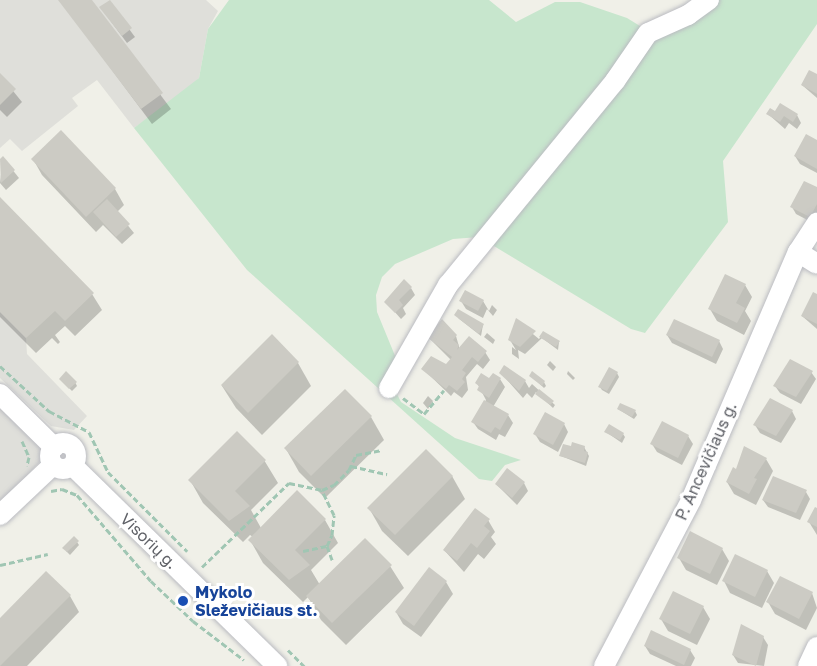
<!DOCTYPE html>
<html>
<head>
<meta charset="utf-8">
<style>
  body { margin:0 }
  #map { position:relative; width:817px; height:666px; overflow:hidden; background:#f0f0e8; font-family:"Golos Text",sans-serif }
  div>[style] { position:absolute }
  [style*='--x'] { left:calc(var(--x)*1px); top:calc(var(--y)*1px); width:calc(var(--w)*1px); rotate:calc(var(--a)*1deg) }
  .industrial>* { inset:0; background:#dfdfda }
  .green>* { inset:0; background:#c7e6cd }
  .shadow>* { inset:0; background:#0003 }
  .building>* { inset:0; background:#cccbc4 }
  .path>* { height:3px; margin-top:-1.5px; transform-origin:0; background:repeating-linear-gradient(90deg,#a0c6b3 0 6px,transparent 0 9px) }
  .roads { filter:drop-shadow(0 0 2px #babbc1) drop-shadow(0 0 2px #babbc1) }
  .minor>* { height:20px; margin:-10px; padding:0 10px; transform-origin:10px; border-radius:10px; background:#fff }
  .minor>.ring { margin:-10px; padding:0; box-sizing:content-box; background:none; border:20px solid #fff; border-radius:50% }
  .dots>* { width:16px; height:16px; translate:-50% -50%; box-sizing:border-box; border:3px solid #fff; border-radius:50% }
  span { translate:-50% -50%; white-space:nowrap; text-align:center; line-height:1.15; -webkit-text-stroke:6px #fff; paint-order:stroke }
  .street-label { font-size:16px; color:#5f6167 }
  .transit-label { font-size:16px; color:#164399; font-weight:700 }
  .left { translate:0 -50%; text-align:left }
</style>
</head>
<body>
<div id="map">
  <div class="industrial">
    <i style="clip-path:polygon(0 0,206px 0,218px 11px,208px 29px,199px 78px,186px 91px,134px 128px,97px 80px,72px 98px,78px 106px,22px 151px,10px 139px,0 148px)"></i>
    <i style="clip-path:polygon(0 312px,26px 338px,27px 354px,87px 416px,74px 430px,51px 426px,0 378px)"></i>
    <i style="clip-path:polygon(0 407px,42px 450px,43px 458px,0 505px)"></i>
  </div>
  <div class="green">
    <i style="clip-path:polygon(229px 0,489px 0,516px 22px,555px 2px,580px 2px,627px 18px,653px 34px,701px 0,817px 0,817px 24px,723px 161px,728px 222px,645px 333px,631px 329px,479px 237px,453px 239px,395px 264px,382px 277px,376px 295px,377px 312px,398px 363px,396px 392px,401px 402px,455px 438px,521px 460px,505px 465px,492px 481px,479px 479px,247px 270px,134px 128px,199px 78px,208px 29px)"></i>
  </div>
  <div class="shadow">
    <i style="clip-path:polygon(60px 0,90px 0,171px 109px,152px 124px)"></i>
    <i style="clip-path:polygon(109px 2px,135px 37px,127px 43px,101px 8px)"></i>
    <i style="clip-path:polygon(0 75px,22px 102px,7px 117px,0 110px)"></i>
    <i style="clip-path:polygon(817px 76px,817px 98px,802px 85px)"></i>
    <i style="clip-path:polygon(776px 113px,797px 115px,801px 123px,797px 129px,789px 123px,785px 129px,768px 114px)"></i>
    <i style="clip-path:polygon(817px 141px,817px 173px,800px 164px,795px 156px)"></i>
    <i style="clip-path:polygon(3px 158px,19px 178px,6px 190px,0 183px)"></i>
    <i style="clip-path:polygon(33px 159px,115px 189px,124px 205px,117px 212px,134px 233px,122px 244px,103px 225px,96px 232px,42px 175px)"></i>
    <i style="clip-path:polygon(817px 189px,817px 220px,815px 224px,796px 214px,792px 207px)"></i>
    <i style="clip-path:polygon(0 199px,92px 294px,102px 310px,75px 336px,65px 326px,55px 335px,60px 342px,58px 344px,52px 338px,36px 353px,0 317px)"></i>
    <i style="clip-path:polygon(745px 285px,752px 297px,745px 311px,751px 321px,744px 335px,717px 321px,710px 309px)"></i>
    <i style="clip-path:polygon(411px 288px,415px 295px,403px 308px,406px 314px,401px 319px,386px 302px)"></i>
    <i style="clip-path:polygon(817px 295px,817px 329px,802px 316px)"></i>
    <i style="clip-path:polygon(461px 301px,483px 301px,489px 311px,492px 305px,497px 310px,493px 316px,487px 309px,483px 318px,466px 309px)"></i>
    <i style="clip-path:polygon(458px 318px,483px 325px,481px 336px)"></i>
    <i style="clip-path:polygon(517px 321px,539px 339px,544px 333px,559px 342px,558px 350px,542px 338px,525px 354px,518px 350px,519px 359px,512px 354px,512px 347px,516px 350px,510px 340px)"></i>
    <i style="clip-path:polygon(487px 333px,495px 340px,493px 344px,484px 337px)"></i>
    <i style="clip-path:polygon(667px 335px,719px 341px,723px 349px,716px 364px,672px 343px)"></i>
    <i style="clip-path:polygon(456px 336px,460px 350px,485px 352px,490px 360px,483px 369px,477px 364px,466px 377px,468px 390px,462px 398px,454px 392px,451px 396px,423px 369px,446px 366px,451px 360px,429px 338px)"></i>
    <i style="clip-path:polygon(272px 337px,298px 363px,311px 386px,262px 435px,236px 408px,222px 386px)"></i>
    <i style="clip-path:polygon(550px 361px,556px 367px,553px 371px,547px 365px)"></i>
    <i style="clip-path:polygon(568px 371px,575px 378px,573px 380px,567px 374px)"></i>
    <i style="clip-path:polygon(811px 372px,816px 379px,801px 404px,780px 393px,775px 386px)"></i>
    <i style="clip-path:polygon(501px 373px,525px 381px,529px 388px,532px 384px,555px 405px,553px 408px,536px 392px,532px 398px,527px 393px,523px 398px)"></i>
    <i style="clip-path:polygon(617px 373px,619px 377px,609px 394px,602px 390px,600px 387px)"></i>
    <i style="clip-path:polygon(531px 376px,544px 382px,546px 386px,544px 388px)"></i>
    <i style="clip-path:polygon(500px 379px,505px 387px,493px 407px,508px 415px,513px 423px,505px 437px,499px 434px,496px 440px,478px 429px,473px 422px,486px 400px,477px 383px)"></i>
    <i style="clip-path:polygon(63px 382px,75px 382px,77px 386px,72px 391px)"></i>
    <i style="clip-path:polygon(428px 396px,433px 401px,428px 409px,423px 403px)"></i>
    <i style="clip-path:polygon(618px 409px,635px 411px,637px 415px,634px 419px)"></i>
    <i style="clip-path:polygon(792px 411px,796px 419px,781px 443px,760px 433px,755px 425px)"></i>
    <i style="clip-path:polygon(371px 417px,384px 440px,325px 498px,299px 472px,286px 449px)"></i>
    <i style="clip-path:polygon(564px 424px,568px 432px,558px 452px,540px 442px,535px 434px)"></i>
    <i style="clip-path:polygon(606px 432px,623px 434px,625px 437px,622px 443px)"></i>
    <i style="clip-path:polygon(688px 436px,693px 444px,682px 465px,657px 452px,652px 444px)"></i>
    <i style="clip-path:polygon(584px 447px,589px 456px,586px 466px,561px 456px)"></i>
    <i style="clip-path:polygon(766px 459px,773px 471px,756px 505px,734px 494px,727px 482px,737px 471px)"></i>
    <i style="clip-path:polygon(264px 460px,278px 483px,251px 510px,261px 528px,325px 520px,338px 543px,311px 570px,320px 585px,390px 566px,404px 588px,346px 645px,321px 620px,308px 597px,303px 602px,263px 563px,250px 540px,253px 537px,250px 535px,243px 542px,203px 503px,190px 480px)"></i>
    <i style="clip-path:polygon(452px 476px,465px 499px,408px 556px,382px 531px,369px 508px)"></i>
    <i style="clip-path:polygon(524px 483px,528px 491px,517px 505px,496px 484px)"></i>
    <i style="clip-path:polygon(806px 492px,810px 499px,800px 520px,768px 507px,763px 500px)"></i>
    <i style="clip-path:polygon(817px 510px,817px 535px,809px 522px)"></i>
    <i style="clip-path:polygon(488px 520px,495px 532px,491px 537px,496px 544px,484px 559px,478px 554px,464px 572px,444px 550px)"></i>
    <i style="clip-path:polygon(77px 542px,79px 545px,70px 555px,66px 551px)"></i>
    <i style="clip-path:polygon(722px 549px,729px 561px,717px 585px,686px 570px,679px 558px)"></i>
    <i style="clip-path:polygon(429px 569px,446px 582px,453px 594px,421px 637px,403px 624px,396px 612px)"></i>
    <i style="clip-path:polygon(767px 571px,774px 583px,762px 608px,730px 593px,724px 581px)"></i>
    <i style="clip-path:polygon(46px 573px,70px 596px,79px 612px,27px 666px,0 666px,0 620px)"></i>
    <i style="clip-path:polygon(812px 593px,817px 608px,806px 630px,775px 614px,768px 602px)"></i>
    <i style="clip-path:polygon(703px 607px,710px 619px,697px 645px,668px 631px,661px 619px)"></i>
    <i style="clip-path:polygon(763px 637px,768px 645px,764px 666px,738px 663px,733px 655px)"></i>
    <i style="clip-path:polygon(645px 646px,690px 650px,695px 658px,691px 666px,676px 666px,650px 654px)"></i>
  </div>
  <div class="building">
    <i style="clip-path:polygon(58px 0,92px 0,163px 93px,141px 109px)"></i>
    <i style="clip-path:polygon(110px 0,132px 28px,122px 36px,99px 7px)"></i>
    <i style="clip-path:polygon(809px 70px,817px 74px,817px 94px,801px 85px)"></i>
    <i style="clip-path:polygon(0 73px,16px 89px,0 105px)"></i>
    <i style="clip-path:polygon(780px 103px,798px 114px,793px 122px,784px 116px,780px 122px,766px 114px,770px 108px,775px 111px)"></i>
    <i style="clip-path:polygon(61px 130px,116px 188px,86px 217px,31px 159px)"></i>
    <i style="clip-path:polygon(806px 134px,817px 140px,817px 169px,794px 156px)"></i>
    <i style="clip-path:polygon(3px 156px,15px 170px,1px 183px,0 159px)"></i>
    <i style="clip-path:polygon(804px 181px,817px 187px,817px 204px,810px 217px,790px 207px)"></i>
    <i style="clip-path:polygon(0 197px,94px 293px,65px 321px,55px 311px,26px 338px,0 312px)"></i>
    <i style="clip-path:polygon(107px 199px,130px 224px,116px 237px,93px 212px)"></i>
    <i style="clip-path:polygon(725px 274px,746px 284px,736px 303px,745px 308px,737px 323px,708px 309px)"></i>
    <i style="clip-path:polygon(404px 279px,412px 287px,399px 300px,403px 305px,395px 313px,384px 302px)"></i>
    <i style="clip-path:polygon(465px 290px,484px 300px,478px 311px,459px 301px)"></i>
    <i style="clip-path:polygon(813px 292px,817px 294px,817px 324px,801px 316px)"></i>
    <i style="clip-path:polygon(458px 309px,484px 324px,479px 334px,454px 315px)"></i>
    <i style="clip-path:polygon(516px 318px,536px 331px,520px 347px,508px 340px)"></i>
    <i style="clip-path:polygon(442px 319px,457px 335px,453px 340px,459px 345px,457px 350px,469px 336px,487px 351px,478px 362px,472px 357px,462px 370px,466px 373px,462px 379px,465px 382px,457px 391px,449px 385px,446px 389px,421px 369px,431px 356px,446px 364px,452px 357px,427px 337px)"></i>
    <i style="clip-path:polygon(674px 319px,720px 340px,712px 357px,666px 335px)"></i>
    <i style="clip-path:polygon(543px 331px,560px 341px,556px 347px,539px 337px)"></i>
    <i style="clip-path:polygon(272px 334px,299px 362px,248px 413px,221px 385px)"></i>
    <i style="clip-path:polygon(790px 359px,813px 371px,796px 397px,773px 386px)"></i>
    <i style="clip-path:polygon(504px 365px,526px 380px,519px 391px,499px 373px)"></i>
    <i style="clip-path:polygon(609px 367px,618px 372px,607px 391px,598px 387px)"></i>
    <i style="clip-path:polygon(66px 371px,77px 382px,69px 389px,59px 379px)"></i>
    <i style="clip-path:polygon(532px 371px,545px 381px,542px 386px,529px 376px)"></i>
    <i style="clip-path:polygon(481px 373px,489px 378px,493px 373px,501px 378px,489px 398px,477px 390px,479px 386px,475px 383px)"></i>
    <i style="clip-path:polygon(345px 389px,372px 416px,311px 476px,284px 448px)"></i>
    <i style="clip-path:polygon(539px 389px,554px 401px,550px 405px,535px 394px)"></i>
    <i style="clip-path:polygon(770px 398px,793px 410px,776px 436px,753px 425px)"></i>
    <i style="clip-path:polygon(484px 400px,509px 414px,500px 430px,495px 427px,491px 433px,471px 422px)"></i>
    <i style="clip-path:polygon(620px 403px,636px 410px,632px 417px,617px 409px)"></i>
    <i style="clip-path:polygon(545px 412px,565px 423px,553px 445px,533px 434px)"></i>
    <i style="clip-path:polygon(662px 421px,689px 435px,678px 458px,650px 444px)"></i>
    <i style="clip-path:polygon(609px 424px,624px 433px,620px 440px,604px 432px)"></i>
    <i style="clip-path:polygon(237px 431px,266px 460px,235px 491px,250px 506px,229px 521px,188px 480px)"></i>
    <i style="clip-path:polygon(572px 442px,585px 446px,584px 451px,588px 452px,585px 463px,559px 456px,563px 444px,571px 446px)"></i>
    <i style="clip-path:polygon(744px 446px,767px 458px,754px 478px,757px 479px,749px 494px,726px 482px,733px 467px,736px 469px)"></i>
    <i style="clip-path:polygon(426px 449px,453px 476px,395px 535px,367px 508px)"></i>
    <i style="clip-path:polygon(507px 468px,525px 482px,512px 498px,495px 484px)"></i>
    <i style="clip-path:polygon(773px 476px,807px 490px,796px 513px,762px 500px)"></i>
    <i style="clip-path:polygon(297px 490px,326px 519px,295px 550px,310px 565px,289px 580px,248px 540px)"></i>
    <i style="clip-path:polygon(815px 507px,817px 508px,817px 527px,807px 522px)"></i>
    <i style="clip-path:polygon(475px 508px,490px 519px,484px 526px,490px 531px,477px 548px,471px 543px,457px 561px,443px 550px)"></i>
    <i style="clip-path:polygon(690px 531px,723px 548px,710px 574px,677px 558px)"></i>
    <i style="clip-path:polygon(74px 536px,79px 541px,67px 552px,62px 548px)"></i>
    <i style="clip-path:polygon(365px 538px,392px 565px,332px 623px,306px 596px)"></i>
    <i style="clip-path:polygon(735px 554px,768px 570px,755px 597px,722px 581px)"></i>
    <i style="clip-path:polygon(429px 567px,447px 581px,414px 626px,395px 612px)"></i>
    <i style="clip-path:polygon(46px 571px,71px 595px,0 666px,0 618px)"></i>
    <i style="clip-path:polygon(780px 576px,813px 592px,799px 619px,766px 602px)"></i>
    <i style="clip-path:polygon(673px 591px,704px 606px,690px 634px,659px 619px)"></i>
    <i style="clip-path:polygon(741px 624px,764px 636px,756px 666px,732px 655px)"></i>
    <i style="clip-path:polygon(651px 630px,691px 649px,684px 665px,644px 646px)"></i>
  </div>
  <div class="path">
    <i style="--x:0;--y:366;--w:67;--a:42.6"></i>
    <i style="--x:49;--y:411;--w:45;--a:27.7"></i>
    <i style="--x:89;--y:432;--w:44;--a:64.6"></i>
    <i style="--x:108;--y:472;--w:112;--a:45"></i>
    <i style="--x:403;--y:398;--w:26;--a:37"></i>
    <i style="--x:424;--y:414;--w:31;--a:-50"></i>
    <i style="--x:22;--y:441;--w:17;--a:66"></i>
    <i style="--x:29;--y:457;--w:9;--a:103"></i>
    <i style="--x:351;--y:466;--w:37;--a:13"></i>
    <i style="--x:51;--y:491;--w:11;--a:-10"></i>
    <i style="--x:62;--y:489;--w:16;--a:22"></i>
    <i style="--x:77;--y:495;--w:113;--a:49.3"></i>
    <i style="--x:151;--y:581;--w:58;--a:43.6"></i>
    <i style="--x:193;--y:621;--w:64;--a:37.4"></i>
    <i style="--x:327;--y:546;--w:15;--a:70"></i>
    <i style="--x:303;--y:551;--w:25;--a:-12"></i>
    <i style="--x:327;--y:546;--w:12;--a:-66"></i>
    <i style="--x:332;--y:535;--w:20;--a:-84"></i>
    <i style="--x:334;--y:515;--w:28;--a:-116"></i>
    <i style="--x:0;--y:565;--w:49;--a:-12.9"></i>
    <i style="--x:202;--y:567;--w:121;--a:-44"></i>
    <i style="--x:289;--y:483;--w:34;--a:12"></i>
    <i style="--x:322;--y:490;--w:13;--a:-23"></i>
    <i style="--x:334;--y:485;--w:21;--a:-45"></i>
    <i style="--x:349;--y:470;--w:17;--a:-65"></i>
    <i style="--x:356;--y:455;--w:25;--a:-11"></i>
    <i style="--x:288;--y:650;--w:23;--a:45"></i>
  </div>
  <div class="roads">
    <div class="minor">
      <i style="--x:798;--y:252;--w:22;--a:32"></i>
      <i style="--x:389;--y:388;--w:119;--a:-60.2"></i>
      <i style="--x:448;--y:285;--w:264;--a:-50.7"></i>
      <i style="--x:615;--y:81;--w:58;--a:-55.5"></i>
      <i style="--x:648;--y:33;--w:44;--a:-24.2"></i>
      <i style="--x:688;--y:15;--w:26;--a:-36"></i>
      <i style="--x:0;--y:394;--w:76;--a:44.5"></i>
      <i class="ring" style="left:50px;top:443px;width:6px;height:6px"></i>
      <i style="--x:73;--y:466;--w:286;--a:44.4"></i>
      <i style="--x:0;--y:515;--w:73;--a:-43.3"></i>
      <i style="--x:604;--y:666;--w:187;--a:-62.3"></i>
      <i style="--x:691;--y:500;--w:270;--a:-66.7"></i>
      <i style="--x:798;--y:252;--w:35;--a:-57"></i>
      <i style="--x:808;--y:666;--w:21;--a:-65"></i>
    </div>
  </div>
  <div class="dots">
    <i style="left:183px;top:601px;background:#1a4fb4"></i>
  </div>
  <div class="street-label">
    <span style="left:706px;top:461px;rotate:-66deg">P. Ancevičiaus g.</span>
    <span style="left:149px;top:541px;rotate:44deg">Visorių g.</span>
  </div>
  <div class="transit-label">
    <span class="left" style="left:195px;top:601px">Mykolo<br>Sleževičiaus st.</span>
  </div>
</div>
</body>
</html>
